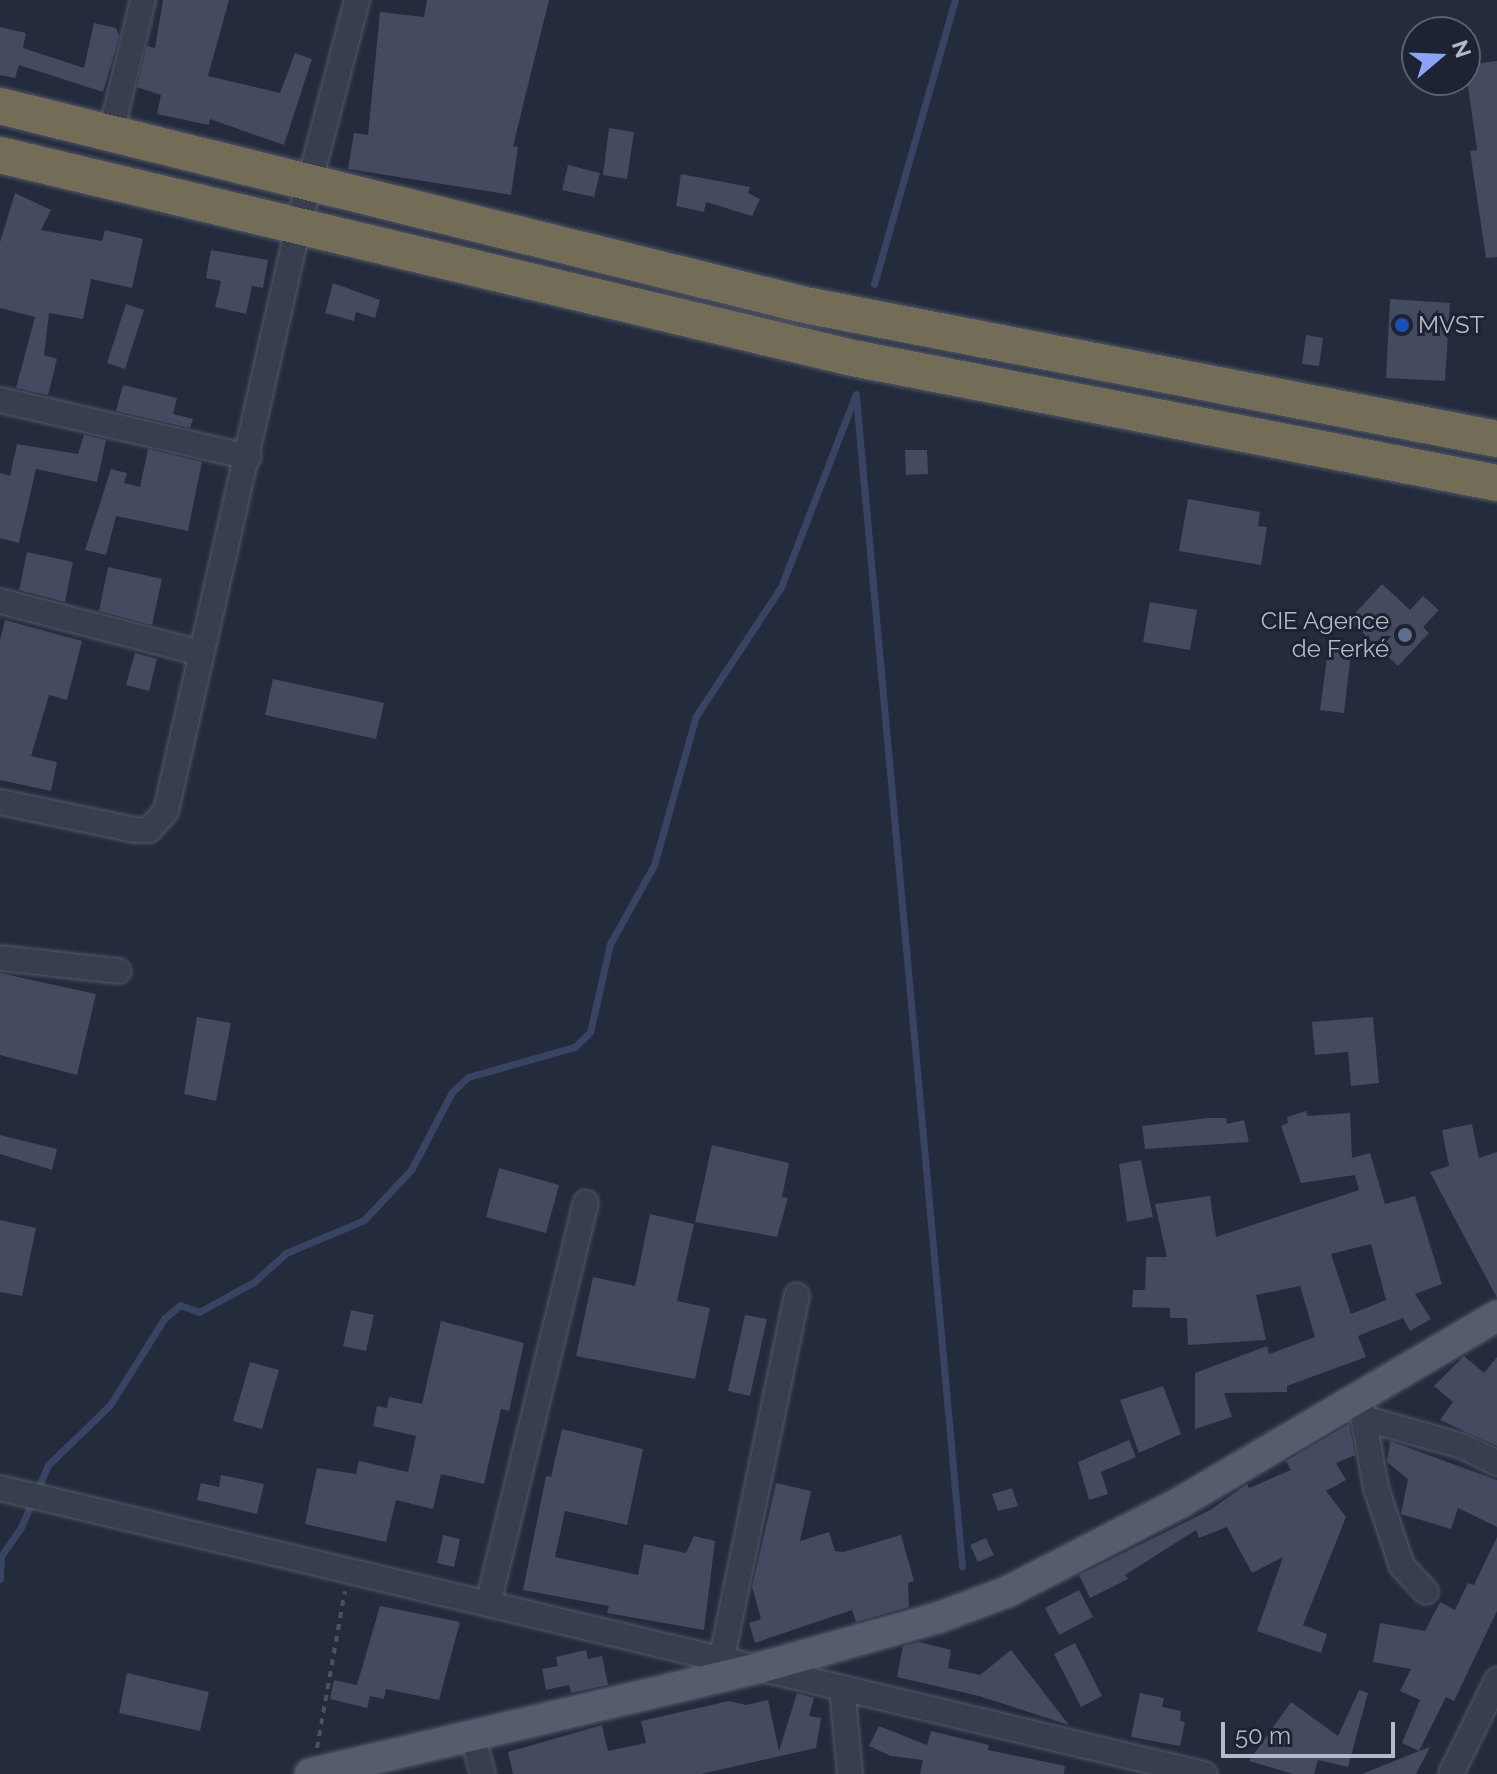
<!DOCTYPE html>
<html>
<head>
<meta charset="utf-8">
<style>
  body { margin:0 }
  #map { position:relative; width:1497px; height:1774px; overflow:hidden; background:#242b3d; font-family:Raleway,sans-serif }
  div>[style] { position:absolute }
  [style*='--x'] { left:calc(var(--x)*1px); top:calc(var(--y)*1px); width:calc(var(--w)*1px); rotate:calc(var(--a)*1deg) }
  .stream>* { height:7px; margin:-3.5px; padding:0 3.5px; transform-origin:3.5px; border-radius:3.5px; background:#394464 }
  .building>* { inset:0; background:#444a5f }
  .path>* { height:4px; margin-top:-2px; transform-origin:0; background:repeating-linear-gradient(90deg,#44555b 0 6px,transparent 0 12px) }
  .roads { filter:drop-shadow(0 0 2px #535968) drop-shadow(0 0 2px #535968) }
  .minor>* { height:24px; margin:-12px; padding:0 12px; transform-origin:12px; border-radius:12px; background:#383e4d }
  .major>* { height:30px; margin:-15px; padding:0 15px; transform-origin:15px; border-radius:15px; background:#565c6d }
  .highway>* { height:36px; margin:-18px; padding:0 18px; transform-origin:18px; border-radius:18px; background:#736c56 }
  .dots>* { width:22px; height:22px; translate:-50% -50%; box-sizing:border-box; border:4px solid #1d2332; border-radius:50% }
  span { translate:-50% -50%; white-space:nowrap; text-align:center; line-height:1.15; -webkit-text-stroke:6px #1d2332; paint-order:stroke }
  .poi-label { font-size:24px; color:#b4b9c8 }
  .left { translate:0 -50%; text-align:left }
  .right { translate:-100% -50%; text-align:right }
  .north { position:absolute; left:1401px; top:16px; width:80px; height:80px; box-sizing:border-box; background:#1d2332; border:2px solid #595f6e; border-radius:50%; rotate:71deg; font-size:22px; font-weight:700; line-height:32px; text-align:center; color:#b4b9c8 }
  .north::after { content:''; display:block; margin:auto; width:28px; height:36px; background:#8ca4f5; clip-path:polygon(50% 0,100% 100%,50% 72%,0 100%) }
  .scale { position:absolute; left:1221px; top:1722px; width:174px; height:36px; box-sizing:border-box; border:4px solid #b4b9c8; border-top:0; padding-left:10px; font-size:24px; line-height:28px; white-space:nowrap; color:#b4b9c8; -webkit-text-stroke:6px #1d2332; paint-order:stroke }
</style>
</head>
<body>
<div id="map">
  <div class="stream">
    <i style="--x:874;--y:284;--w:295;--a:-74.1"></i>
    <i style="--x:856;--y:397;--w:1174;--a:84.82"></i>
    <i style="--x:0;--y:1579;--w:23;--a:-88"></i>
    <i style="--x:1;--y:1556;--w:35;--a:-55"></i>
    <i style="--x:21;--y:1527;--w:68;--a:-66.5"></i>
    <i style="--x:48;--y:1465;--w:86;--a:-44.1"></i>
    <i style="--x:110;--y:1405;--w:102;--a:-57.9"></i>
    <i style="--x:164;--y:1319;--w:21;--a:-41"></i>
    <i style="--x:180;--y:1305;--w:20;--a:20"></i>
    <i style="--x:199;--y:1312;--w:63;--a:-28.6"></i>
    <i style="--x:254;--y:1282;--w:43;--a:-42.2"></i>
    <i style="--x:286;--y:1253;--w:85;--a:-22.9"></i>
    <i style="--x:364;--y:1220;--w:69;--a:-46.8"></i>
    <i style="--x:411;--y:1170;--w:88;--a:-62.3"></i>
    <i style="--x:452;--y:1092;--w:22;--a:-43"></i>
    <i style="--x:468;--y:1077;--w:111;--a:-15.7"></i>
    <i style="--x:575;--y:1047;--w:21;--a:-45"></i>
    <i style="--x:590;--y:1032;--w:90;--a:-77.2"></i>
    <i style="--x:610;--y:944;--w:90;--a:-60.9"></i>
    <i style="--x:654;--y:865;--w:155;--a:-74.3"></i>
    <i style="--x:696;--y:716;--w:154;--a:-56.6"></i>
    <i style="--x:781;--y:587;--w:207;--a:-68.8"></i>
  </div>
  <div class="building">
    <i style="clip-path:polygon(163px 0,229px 0,208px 76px,280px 93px,295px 53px,312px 59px,284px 145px,210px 119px,209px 125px,157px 114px,161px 95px,137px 87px,147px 46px,155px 48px)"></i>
    <i style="clip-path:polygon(427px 0,549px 0,513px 146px,518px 147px,511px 195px,348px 169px,354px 133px,368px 135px,380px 12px,424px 17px)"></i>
    <i style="clip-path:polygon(94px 23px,116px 28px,119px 37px,103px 92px,19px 65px,15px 78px,0 75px,0 27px,26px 33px,23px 48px,84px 68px)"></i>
    <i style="clip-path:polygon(1497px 61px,1497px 257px,1486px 258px,1470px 151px,1477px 150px,1465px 65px)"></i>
    <i style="clip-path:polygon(609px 128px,634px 132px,627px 179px,603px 175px)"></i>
    <i style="clip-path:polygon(568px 165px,600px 173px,594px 197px,562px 190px)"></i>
    <i style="clip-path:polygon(681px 174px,750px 187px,748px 193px,760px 199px,752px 216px,706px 202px,704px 212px,676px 206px)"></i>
    <i style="clip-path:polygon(15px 193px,51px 210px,41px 230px,102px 241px,105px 230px,143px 239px,132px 288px,91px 279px,83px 319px,49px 313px,44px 355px,57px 359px,48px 395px,16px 388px,35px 317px,0 308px,0 242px)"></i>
    <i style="clip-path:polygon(211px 250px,268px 260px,263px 288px,252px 286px,246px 314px,215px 307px,221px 281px,206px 278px)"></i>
    <i style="clip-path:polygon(333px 283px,380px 300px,375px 318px,356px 312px,354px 321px,325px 313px)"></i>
    <i style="clip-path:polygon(1390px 299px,1450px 303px,1445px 381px,1386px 378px)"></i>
    <i style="clip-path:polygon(126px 304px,144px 310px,125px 369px,107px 363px)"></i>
    <i style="clip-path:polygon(1306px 335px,1323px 338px,1319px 366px,1302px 364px)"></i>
    <i style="clip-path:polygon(123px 385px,177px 398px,173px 414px,193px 419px,190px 428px,116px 411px)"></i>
    <i style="clip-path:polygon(84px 435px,106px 440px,97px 482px,36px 469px,19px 543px,0 538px,0 473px,10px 476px,17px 444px,78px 454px)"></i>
    <i style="clip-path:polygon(148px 449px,202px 462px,188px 531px,116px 516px,106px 555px,85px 550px,111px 469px,127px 473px,124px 483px,140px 487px)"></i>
    <i style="clip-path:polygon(905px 450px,927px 450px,928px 474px,906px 475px)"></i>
    <i style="clip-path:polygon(1188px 499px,1260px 512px,1258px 526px,1267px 527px,1261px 565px,1179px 551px)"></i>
    <i style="clip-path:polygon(27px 552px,73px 562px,65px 602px,19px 590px)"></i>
    <i style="clip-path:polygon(108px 567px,162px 579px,152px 625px,99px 611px)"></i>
    <i style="clip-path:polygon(1382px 584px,1410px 610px,1423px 596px,1439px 610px,1423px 627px,1429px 633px,1398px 666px,1349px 620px)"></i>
    <i style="clip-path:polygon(1150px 602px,1197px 610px,1190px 650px,1143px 642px)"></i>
    <i style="clip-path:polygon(5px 620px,82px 641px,67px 700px,49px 695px,31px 756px,57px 762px,51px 791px,0 780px,0 640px)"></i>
    <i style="clip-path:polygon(1328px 650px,1351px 653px,1344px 713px,1320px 710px)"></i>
    <i style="clip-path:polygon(135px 653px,157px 659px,149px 691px,126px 685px)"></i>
    <i style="clip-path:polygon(273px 679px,384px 703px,376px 739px,265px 715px)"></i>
    <i style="clip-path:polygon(0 973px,96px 994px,77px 1075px,0 1055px)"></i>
    <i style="clip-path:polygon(197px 1017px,231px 1023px,216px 1101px,184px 1094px)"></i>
    <i style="clip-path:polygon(1373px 1017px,1379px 1083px,1351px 1086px,1348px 1052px,1315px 1055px,1312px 1022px)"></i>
    <i style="clip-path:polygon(evenodd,1306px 1111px,1308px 1116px,1350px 1113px,1352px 1158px,1370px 1153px,1385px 1204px,1415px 1196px,1442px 1284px,1415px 1294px,1431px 1319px,1410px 1331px,1403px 1318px,1358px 1336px,1366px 1357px,1287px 1386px,1287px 1392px,1224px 1393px,1232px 1417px,1195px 1429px,1195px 1373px,1267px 1346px,1269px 1354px,1315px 1337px,1300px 1286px,1256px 1295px,1266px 1340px,1188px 1345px,1187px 1318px,1170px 1318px,1170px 1308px,1132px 1307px,1133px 1290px,1145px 1290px,1146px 1257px,1167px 1257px,1155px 1204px,1210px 1196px,1216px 1237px,1359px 1190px,1355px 1175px,1301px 1183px,1281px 1126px,1288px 1123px,1287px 1117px,1306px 1111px,1371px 1244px,1386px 1300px,1351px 1314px,1331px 1254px,1371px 1244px)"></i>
    <i style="clip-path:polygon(1208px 1118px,1226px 1118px,1227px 1124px,1244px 1120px,1249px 1142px,1145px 1149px,1142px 1126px)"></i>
    <i style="clip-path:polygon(1472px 1124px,1479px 1158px,1497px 1152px,1497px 1298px,1430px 1172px,1449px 1166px,1442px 1130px)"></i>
    <i style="clip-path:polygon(0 1135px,57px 1149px,52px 1170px,0 1154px)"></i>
    <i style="clip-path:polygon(712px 1145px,789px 1163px,782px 1197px,788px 1198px,777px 1237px,695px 1222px)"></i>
    <i style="clip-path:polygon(1141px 1160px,1153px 1217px,1127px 1222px,1119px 1164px)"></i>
    <i style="clip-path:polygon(499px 1168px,559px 1185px,546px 1233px,486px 1217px)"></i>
    <i style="clip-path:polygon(650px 1214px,694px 1224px,677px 1301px,710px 1308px,695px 1379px,576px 1356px,593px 1277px,635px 1286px)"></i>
    <i style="clip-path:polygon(0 1220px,36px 1228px,22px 1296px,0 1292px)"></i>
    <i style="clip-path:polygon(351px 1310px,374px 1315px,366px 1351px,343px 1346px)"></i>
    <i style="clip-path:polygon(745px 1315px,767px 1319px,750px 1396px,728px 1391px)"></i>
    <i style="clip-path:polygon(441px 1321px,524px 1343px,509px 1411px,501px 1409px,484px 1484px,441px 1474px,433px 1509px,396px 1500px,386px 1542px,305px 1524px,317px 1468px,356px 1474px,359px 1461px,408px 1472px,416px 1436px,373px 1426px,377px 1406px,387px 1408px,389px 1397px,422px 1404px)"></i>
    <i style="clip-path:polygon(1464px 1356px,1484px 1373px,1497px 1357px,1497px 1446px,1440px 1420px,1453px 1402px,1434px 1386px)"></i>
    <i style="clip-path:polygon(250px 1362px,279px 1370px,262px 1429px,233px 1421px)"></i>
    <i style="clip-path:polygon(1163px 1386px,1181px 1434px,1139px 1453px,1120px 1400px)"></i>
    <i style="clip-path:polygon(1349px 1424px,1355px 1455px,1336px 1463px,1346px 1480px,1326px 1491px,1346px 1517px,1303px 1625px,1327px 1634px,1321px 1653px,1257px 1631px,1283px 1557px,1252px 1573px,1227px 1527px,1199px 1538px,1196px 1530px,1125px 1575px,1128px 1579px,1090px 1598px,1079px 1575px,1210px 1510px,1247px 1484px,1249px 1488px,1291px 1470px,1286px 1461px)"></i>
    <i style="clip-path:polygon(562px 1429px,643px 1449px,627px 1525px,565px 1511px,555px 1557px,638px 1575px,644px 1544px,686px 1553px,694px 1536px,715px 1541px,704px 1630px,607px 1613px,609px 1606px,523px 1590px,546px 1476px,551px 1477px)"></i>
    <i style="clip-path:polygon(1129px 1440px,1136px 1457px,1101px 1472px,1108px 1494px,1089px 1500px,1078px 1462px)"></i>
    <i style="clip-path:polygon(1390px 1441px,1497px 1480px,1497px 1527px,1458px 1508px,1451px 1529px,1401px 1514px,1408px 1479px,1387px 1462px)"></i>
    <i style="clip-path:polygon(221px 1475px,264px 1484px,257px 1514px,197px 1500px,201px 1483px,219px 1487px)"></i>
    <i style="clip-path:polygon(776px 1483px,811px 1491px,800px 1541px,829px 1532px,835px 1551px,843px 1552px,901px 1535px,914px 1581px,908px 1583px,909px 1607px,856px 1622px,852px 1610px,755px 1643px,749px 1623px,761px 1619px,752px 1587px)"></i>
    <i style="clip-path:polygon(1012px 1488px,1018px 1506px,998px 1511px,992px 1494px)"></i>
    <i style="clip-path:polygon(443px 1535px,460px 1539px,454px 1567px,437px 1563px)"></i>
    <i style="clip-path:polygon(1497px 1537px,1497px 1611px,1454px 1701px,1446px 1697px,1419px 1751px,1430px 1747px,1416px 1774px,1362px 1774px,1419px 1751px,1402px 1743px,1420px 1700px,1400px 1691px,1411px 1669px,1373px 1662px,1380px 1623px,1425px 1631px,1440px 1602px,1455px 1610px,1468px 1583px,1474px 1585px)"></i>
    <i style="clip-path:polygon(986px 1538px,994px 1555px,978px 1562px,970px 1545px)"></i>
    <i style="clip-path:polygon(1079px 1590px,1093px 1617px,1059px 1635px,1045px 1608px)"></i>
    <i style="clip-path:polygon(380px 1606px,460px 1622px,439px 1700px,386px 1689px,384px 1699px,370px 1696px,367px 1708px,330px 1699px,334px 1680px,357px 1685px)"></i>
    <i style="clip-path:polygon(919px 1642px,951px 1650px,948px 1668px,980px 1675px,1011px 1650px,1069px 1725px,979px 1696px,897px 1677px,903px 1646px)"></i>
    <i style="clip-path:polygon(1075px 1643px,1102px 1696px,1081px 1707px,1054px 1654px)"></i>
    <i style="clip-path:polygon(586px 1650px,588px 1659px,602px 1656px,608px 1685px,571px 1693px,569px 1685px,546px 1690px,542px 1669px,558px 1666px,556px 1657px)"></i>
    <i style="clip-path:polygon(127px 1673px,209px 1692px,200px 1731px,119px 1713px)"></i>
    <i style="clip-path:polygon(1359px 1690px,1368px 1693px,1348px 1767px,1318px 1760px,1314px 1774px,1293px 1774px,1249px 1761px,1291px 1702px,1338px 1736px)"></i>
    <i style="clip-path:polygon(797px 1693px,814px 1698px,809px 1716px,821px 1718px,816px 1748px,701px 1774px,513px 1774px,508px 1752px,602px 1725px,608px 1751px,646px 1743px,641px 1721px,729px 1701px,746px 1705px,768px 1700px,779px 1751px)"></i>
    <i style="clip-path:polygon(1140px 1693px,1164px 1698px,1162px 1707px,1181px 1711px,1180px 1721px,1185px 1722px,1180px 1746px,1131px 1737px)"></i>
    <i style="clip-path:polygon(879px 1726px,927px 1745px,931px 1731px,989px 1745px,988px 1750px,1065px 1766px,1064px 1774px,920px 1774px,923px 1760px,891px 1756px,869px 1746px)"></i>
  </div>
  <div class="path">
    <i style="--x:317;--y:1748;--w:159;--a:-79.9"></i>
  </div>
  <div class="roads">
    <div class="minor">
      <i style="--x:111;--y:133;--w:137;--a:-76.5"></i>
      <i style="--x:0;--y:400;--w:255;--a:12.9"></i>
      <i style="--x:0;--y:601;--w:208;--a:14.5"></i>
      <i style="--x:0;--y:802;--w:138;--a:11.7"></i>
      <i style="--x:135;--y:830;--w:14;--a:0"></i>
      <i style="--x:149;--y:830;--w:25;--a:-48"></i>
      <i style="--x:166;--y:811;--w:599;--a:-77.26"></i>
      <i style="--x:298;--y:227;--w:235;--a:-75.4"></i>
      <i style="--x:0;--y:958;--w:119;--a:6.3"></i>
      <i style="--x:1359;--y:1394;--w:96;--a:79.7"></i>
      <i style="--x:1376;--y:1488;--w:82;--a:71.6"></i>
      <i style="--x:1402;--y:1566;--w:35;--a:47"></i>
      <i style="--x:1363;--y:1418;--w:103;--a:15.8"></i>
      <i style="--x:1462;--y:1446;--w:39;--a:26"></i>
      <i style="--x:0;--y:1488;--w:1238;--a:13.36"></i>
      <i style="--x:488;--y:1604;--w:413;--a:-76.3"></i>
      <i style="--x:722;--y:1657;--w:369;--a:-78.3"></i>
      <i style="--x:842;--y:1688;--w:86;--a:84.7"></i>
      <i style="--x:472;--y:1735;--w:41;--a:74.2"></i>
      <i style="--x:1451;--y:1774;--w:105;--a:-63.9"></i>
    </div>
    <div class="major">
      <i style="--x:310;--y:1774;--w:461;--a:-13.3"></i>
      <i style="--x:759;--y:1668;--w:188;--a:-15.7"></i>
      <i style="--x:940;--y:1617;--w:72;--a:-20.5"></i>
      <i style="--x:1007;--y:1592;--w:196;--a:-27.3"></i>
      <i style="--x:1181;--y:1502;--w:367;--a:-30.5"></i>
    </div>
    <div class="highway">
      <i style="--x:0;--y:106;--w:829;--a:13.89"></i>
      <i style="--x:805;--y:305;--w:705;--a:10.96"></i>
      <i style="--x:0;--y:155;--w:877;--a:13.39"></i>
      <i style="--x:853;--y:358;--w:656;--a:10.98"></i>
    </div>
  </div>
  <div class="dots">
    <i style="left:1402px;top:325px;background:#1a4fb4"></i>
    <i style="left:1405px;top:635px;background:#5c6f8a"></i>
  </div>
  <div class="poi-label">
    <span class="left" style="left:1418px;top:325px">MVST</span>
    <span class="right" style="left:1389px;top:635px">CIE Agence<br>de Ferké</span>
  </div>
  <div class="north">N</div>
  <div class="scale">50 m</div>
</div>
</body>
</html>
